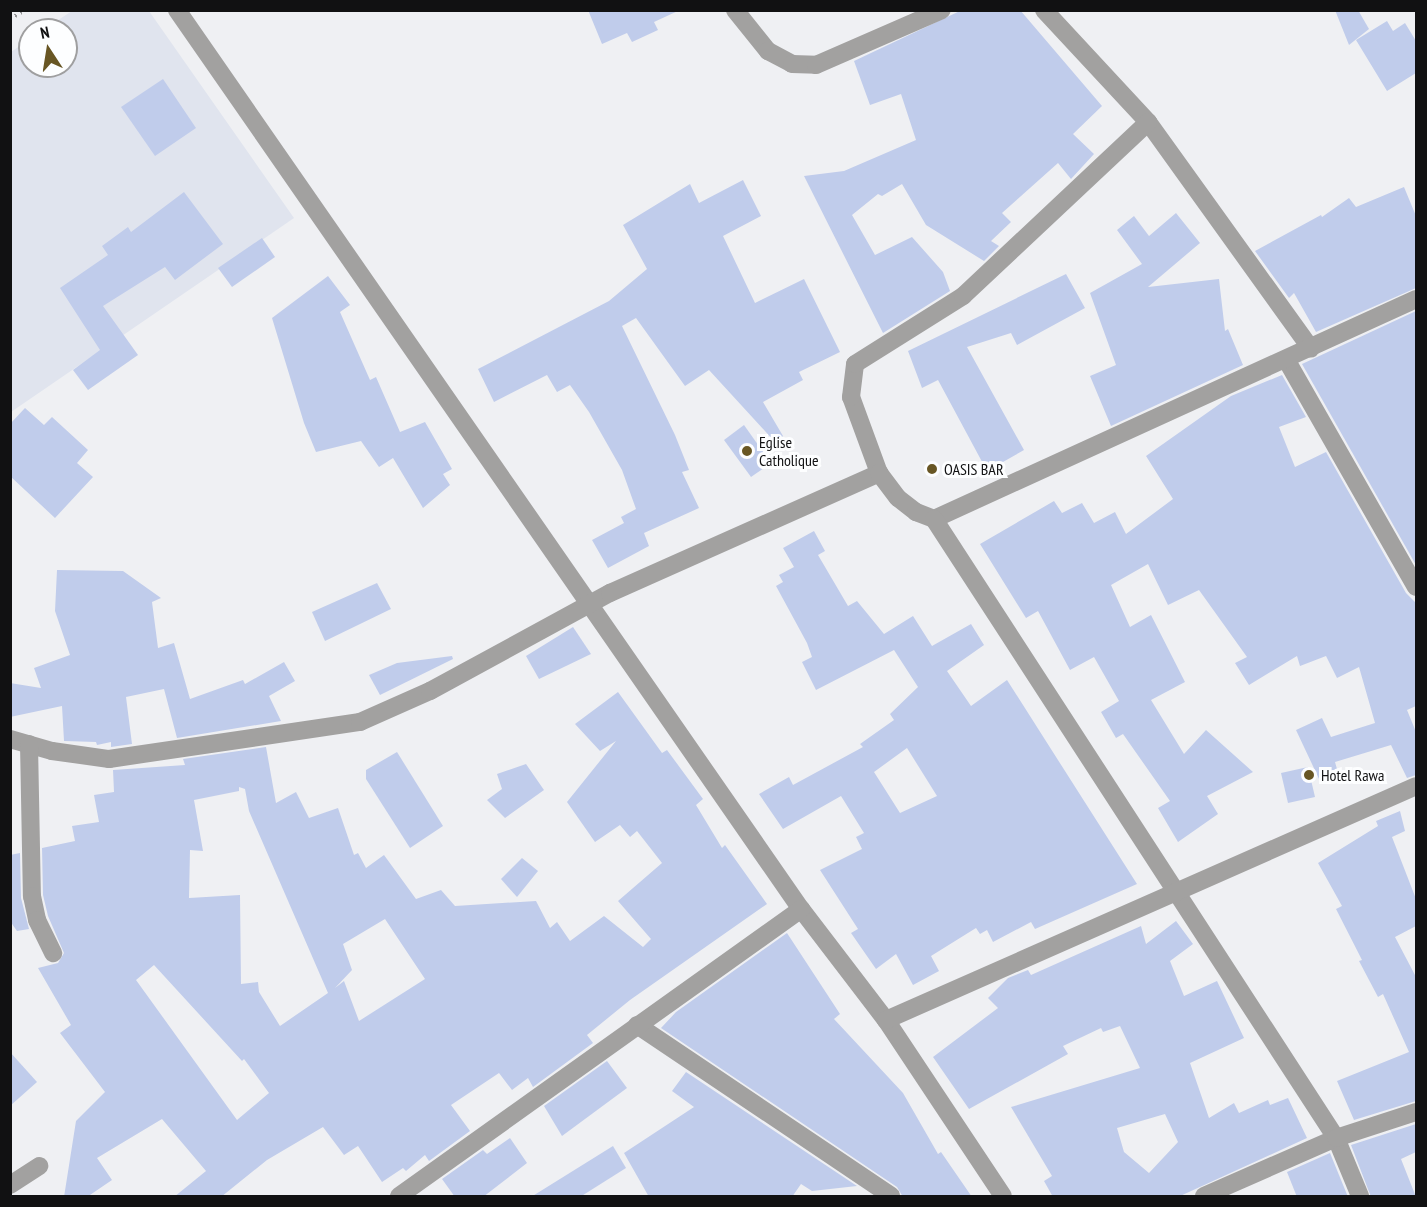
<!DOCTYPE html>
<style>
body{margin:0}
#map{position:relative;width:1427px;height:1207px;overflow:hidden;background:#eff0f3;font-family:"PT Sans Narrow",sans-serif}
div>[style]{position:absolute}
.built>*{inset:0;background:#e0e4ee}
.building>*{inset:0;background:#c0cceb}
.path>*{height:4px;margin-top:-2px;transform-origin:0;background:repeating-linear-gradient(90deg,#939496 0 1.5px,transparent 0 6px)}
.minor>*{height:18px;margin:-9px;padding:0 9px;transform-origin:9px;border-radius:9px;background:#a2a1a0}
.dots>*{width:16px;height:16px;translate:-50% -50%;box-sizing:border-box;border:3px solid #fdfeff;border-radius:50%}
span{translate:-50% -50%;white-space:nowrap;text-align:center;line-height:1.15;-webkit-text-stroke:6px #fdfeff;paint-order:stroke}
.poi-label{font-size:16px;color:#111112}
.left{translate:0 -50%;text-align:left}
.frame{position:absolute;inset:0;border:12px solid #111112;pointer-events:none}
.north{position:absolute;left:18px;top:18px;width:60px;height:60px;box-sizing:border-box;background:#fdfeff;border:2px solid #9f9fa0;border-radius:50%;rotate:348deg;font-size:16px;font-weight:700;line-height:24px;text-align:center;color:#111112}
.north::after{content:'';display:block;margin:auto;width:21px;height:27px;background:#685624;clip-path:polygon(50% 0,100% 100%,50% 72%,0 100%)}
</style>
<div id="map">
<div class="built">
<i style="clip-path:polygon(72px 11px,149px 11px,294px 218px,11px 412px,11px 52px,30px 39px,30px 66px,66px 66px,66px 30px,43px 30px)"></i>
</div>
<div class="building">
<i style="clip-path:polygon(588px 10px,680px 10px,654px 22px,658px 30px,632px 42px,627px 33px,602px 44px)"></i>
<i style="clip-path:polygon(962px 10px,1020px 10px,1102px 106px,1073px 134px,1094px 154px,1071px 179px,1058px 163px,1002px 213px,1011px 222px,991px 241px,999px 246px,984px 261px,926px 225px,902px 184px,882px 196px,878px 194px,852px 215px,875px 255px,912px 237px,943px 272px,950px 291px,883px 333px,804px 176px,844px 171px,916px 140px,901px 94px,870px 105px,854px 61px)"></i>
<i style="clip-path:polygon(1335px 10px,1358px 10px,1369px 29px,1349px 45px)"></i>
<i style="clip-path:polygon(1387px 21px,1393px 31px,1405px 23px,1416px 41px,1416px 73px,1387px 91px,1356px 40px)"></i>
<i style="clip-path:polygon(163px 79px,196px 128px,155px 156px,121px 107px)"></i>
<i style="clip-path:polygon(743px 180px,761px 216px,723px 236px,755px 303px,804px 279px,840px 352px,799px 372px,803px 380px,763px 402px,783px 436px,775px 442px,709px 370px,685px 386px,636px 318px,622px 326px,675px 435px,689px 470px,682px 472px,699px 508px,644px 533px,649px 546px,608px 568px,592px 540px,624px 523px,621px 517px,636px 509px,622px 470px,589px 412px,570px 385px,557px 392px,547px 375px,494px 402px,478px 369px,609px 301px,647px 269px,623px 225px,690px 184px,699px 203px)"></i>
<i style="clip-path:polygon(1404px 187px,1416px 216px,1416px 288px,1316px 332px,1294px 293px,1289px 298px,1255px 251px,1321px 215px,1322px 217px,1349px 198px,1356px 207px)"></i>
<i style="clip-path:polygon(184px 192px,223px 244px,175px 280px,165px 267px,103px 306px,138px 355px,88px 390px,73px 370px,100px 350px,60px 288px,108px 255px,102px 246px,128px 227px,131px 232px)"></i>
<i style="clip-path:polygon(1176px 213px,1200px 243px,1148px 287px,1219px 279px,1225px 331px,1228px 329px,1243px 365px,1111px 426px,1090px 376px,1116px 365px,1090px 293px,1142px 264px,1117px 230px,1134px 216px,1149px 236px)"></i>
<i style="clip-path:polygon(262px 238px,275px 257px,232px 287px,218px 268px)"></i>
<i style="clip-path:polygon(1066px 274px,1085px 308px,1017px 345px,1011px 333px,967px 347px,1024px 450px,987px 471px,938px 380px,922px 388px,908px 351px)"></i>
<i style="clip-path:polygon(328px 276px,350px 305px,340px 312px,370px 380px,376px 377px,400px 432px,425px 422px,452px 469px,443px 474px,450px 485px,423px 508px,393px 458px,379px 467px,361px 441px,316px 452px,304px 423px,272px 318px)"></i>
<i style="clip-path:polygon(1416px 311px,1416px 565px,1302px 364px)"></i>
<i style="clip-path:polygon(1282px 375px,1306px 417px,1279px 427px,1295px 467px,1326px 452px,1406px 593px,1416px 603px,1416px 706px,1407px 710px,1416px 732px,1416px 775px,1407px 778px,1391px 745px,1335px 762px,1339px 776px,1320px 781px,1296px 730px,1322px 718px,1331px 737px,1375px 723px,1359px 667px,1337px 678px,1326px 656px,1300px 666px,1297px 656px,1249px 685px,1235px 663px,1247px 657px,1199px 590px,1168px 605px,1148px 564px,1111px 585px,1130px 627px,1151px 615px,1185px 682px,1151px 700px,1184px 754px,1206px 730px,1253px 772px,1207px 796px,1218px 814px,1178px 842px,1158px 808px,1170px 801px,1123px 734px,1116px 738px,1101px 712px,1119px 701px,1094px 657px,1070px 670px,1038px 611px,1026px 618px,980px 544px,1054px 501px,1062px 513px,1082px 503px,1094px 523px,1115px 512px,1126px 534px,1173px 499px,1146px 456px,1231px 396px)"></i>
<i style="clip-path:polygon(25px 408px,44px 425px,52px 417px,88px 450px,77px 463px,93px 477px,55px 518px,10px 476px,10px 424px)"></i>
<i style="clip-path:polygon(744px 425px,771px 463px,751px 477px,724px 440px)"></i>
<i style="clip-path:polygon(evenodd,814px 531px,825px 551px,818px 555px,848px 606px,857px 601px,884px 634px,913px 616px,932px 646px,971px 624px,984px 645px,947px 671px,971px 706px,1007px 680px,1137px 884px,1035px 929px,1031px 922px,993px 942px,987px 930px,980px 934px,976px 928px,931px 956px,939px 971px,913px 985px,896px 954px,876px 969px,851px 933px,858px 929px,820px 870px,862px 849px,856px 837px,864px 833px,841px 796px,783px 829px,759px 794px,789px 777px,793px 785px,863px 747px,860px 744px,894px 720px,890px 714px,918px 687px,894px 650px,816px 690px,802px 662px,812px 657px,807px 643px,776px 586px,783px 582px,779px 575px,794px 567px,783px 548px,814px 531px,907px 748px,937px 796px,900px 813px,874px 772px,907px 748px)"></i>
<i style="clip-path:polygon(57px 570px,123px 571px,161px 598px,152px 602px,158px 648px,174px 643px,190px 699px,243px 680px,245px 684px,284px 662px,295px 681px,269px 696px,281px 721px,177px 738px,164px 689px,126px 697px,132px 744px,111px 747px,111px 742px,97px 745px,96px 742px,64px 741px,62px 706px,10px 717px,10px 683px,41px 688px,34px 668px,70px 655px,55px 611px)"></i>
<i style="clip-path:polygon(377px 583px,391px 609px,325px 641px,312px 612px)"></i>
<i style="clip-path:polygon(573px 627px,591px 654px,539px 679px,526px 656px)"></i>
<i style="clip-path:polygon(452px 656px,453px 659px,380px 695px,369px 675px,397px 663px)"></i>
<i style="clip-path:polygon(evenodd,618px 692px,662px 753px,667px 750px,703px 799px,696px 805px,722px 848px,725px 845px,767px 904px,630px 1000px,587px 1035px,593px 1043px,533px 1087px,528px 1078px,512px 1090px,499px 1073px,451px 1105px,470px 1131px,429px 1161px,425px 1155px,406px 1171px,403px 1168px,382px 1182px,358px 1146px,344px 1155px,323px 1127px,267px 1160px,221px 1197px,174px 1197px,206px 1171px,162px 1119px,97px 1158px,112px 1180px,87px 1197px,64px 1197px,76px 1121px,105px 1092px,60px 1033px,71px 1025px,38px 968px,58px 963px,64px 953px,48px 916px,43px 895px,42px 848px,75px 841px,72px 826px,99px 822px,94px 795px,114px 792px,113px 770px,185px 765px,183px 759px,266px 747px,276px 803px,296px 792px,309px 818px,338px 808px,354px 855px,358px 853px,366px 868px,384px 855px,416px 899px,441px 890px,455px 906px,536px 901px,550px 928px,557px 922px,570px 941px,604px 916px,643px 947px,651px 939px,618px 901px,662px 863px,637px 831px,630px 837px,620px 825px,595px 842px,567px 802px,616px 741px,600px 751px,575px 724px,618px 692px,239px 787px,245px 789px,249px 811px,328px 993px,280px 1026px,259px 992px,258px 982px,241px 984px,240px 895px,189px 898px,190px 850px,203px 851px,194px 800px,239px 791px,239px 787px,618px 692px,385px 919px,425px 979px,359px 1021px,344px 981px,335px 988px,352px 970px,343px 944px,385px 919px,618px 692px,154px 965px,242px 1061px,244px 1059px,269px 1093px,237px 1120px,136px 980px,154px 965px)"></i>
<i style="clip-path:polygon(397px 752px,443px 826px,410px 848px,366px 779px,366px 770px)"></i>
<i style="clip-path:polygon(526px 764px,544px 790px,505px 818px,487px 800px,502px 789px,497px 774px)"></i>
<i style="clip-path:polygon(1308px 767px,1315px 797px,1288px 803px,1281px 773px)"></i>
<i style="clip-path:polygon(1400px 811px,1405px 831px,1392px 837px,1416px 899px,1416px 926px,1395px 937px,1416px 977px,1416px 1101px,1354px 1120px,1337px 1081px,1409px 1052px,1383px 994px,1378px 997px,1359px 961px,1362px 960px,1336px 909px,1342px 906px,1318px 863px,1378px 826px,1376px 821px)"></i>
<i style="clip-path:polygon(20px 853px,21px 898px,29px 929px,17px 931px,10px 921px,10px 855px)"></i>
<i style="clip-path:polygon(522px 858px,538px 871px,517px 897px,501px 879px)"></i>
<i style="clip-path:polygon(evenodd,1176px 921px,1193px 944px,1170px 961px,1184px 996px,1217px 981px,1244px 1038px,1190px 1063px,1209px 1118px,1234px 1103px,1239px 1113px,1268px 1100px,1270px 1105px,1288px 1098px,1307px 1138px,1178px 1197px,1053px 1197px,1044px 1181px,1052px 1176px,1011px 1107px,1140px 1068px,1120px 1026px,1103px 1032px,1101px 1028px,1063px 1046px,1068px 1054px,969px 1109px,933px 1057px,998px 1008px,988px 998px,1008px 978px,1028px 970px,1031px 975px,1141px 926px,1146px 944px,1176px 921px,1165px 1114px,1178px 1142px,1149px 1173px,1124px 1152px,1117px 1128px,1165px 1114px)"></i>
<i style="clip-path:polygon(787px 933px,840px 1014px,834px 1019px,903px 1093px,938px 1154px,941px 1152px,972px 1197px,903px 1197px,897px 1187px,661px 1028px,676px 1012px)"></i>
<i style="clip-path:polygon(10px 1052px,37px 1082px,10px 1106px)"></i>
<i style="clip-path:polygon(607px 1061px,627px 1088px,562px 1136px,544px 1106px)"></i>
<i style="clip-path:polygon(686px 1072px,857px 1186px,812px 1191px,801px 1184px,792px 1197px,649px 1197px,624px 1153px,694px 1107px,672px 1091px)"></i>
<i style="clip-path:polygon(1416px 1124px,1416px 1152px,1401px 1159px,1416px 1197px,1371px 1197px,1351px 1145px)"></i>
<i style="clip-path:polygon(510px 1138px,527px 1163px,483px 1197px,455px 1197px,442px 1179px,483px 1150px,487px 1154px)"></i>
<i style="clip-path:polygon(613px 1146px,626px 1168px,580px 1197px,531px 1197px)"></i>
<i style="clip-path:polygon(1330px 1153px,1348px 1197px,1297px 1197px,1287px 1172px)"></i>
</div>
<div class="path">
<i style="left:10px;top:19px;width:17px;rotate:-31deg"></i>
</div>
<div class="minor">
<i style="left:177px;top:10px;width:1094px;rotate:55.24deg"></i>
<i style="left:801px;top:909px;width:140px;rotate:52.6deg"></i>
<i style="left:886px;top:1020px;width:211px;rotate:56.4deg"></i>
<i style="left:735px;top:10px;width:53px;rotate:51.2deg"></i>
<i style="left:768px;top:51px;width:27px;rotate:28deg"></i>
<i style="left:792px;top:64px;width:24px;rotate:2deg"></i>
<i style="left:816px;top:65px;width:137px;rotate:-23.6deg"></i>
<i style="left:1044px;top:10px;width:153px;rotate:47.1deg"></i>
<i style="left:1148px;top:122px;width:279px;rotate:54.3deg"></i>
<i style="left:1287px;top:361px;width:260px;rotate:60.3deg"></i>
<i style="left:879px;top:473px;width:81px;rotate:-110.2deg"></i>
<i style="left:851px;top:397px;width:33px;rotate:-83deg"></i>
<i style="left:855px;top:364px;width:128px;rotate:-32.2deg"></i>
<i style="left:963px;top:296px;width:254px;rotate:-43.2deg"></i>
<i style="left:934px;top:519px;width:530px;rotate:-24.53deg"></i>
<i style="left:10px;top:739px;width:44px;rotate:15.9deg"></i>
<i style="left:52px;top:751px;width:58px;rotate:8deg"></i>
<i style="left:109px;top:759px;width:254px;rotate:-8.4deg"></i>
<i style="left:360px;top:722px;width:77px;rotate:-23.9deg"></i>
<i style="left:430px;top:691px;width:205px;rotate:-28.6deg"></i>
<i style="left:610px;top:593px;width:295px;rotate:-24deg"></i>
<i style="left:879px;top:473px;width:31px;rotate:53deg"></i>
<i style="left:898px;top:498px;width:23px;rotate:38deg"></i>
<i style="left:916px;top:512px;width:19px;rotate:21deg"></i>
<i style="left:934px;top:519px;width:738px;rotate:57deg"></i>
<i style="left:1336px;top:1138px;width:63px;rotate:67.5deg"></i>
<i style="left:29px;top:744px;width:152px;rotate:88.9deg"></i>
<i style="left:32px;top:896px;width:25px;rotate:78deg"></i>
<i style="left:37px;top:920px;width:37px;rotate:64deg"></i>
<i style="left:886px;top:1020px;width:579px;rotate:-23.82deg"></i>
<i style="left:637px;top:1025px;width:306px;rotate:33.9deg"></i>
<i style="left:10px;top:1185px;width:35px;rotate:-33deg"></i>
<i style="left:399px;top:1196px;width:494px;rotate:-35.5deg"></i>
<i style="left:1204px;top:1196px;width:144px;rotate:-23.7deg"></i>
<i style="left:1336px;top:1138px;width:84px;rotate:-18deg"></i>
</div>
<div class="dots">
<i style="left:747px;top:451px;background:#685624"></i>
<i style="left:932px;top:469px;background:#685624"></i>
<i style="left:1309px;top:775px;background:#685624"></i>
</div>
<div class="poi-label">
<span class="left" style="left:759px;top:451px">Eglise<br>Catholique</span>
<span class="left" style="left:944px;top:469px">OASIS BAR</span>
<span class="left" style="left:1321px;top:775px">Hotel Rawa</span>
</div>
<div class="frame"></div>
<div class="north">N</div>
</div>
